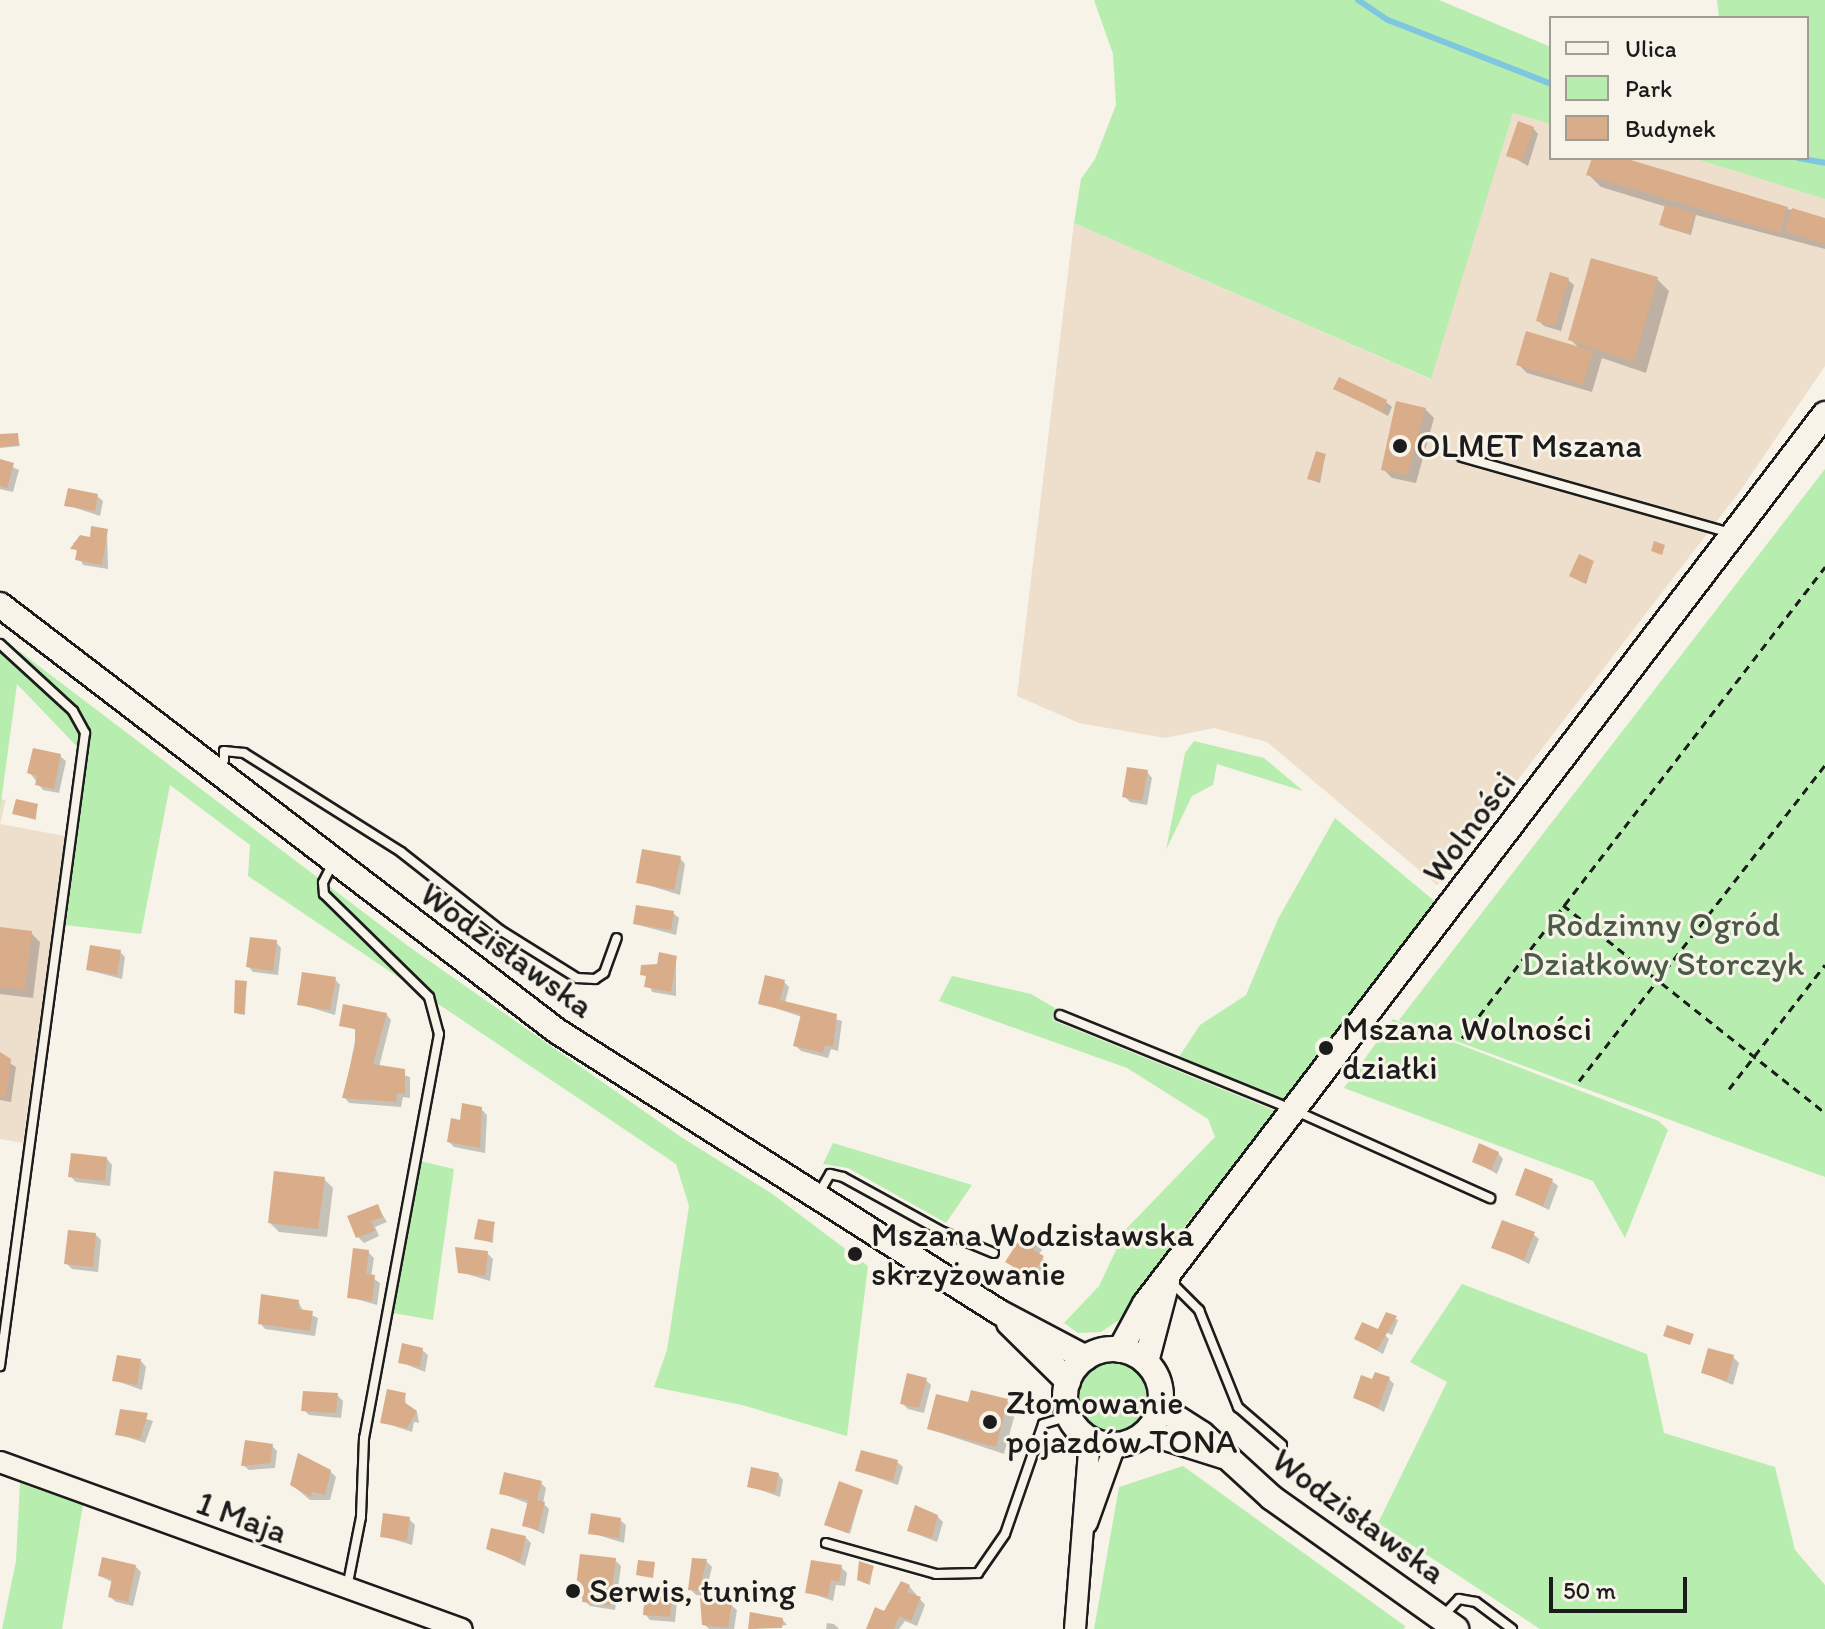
<!DOCTYPE html>
<meta charset="utf-8">
<style>
body{margin:0}
#map{position:relative;width:1825px;height:1629px;overflow:hidden;background:#f7f3e8;font-family:Itim,sans-serif}
div>[style]{position:absolute}
.built>*{inset:0;background:#eedecc}
.green>*{inset:0;background:#b7edaf}
.round{border-radius:50%}
.shadow>*{inset:0;background:#0003}
.stream>*{height:6px;margin:-3px;padding:0 3px;transform-origin:3px;border-radius:3px;background:#7ec7de}
.building>*{inset:0;background:#d9ad8a}
.path>*{height:3px;margin-top:-1.5px;transform-origin:0;background:repeating-linear-gradient(90deg,#1c1c1c 0 8px,transparent 0 14px)}
.roads{filter:drop-shadow(2px 0 #1c1c1c) drop-shadow(-2px 0 #1c1c1c) drop-shadow(0 2px #1c1c1c) drop-shadow(0 -2px #1c1c1c)}
.service>*{height:8px;margin:-4px;padding:0 4px;transform-origin:4px;border-radius:4px;background:#f7f3e8}
.tertiary>*{height:20px;margin:-10px;padding:0 10px;transform-origin:10px;border-radius:10px;background:#f7f3e8}
.secondary>*{height:24px;margin:-12px;padding:0 12px;transform-origin:12px;border-radius:12px;background:#f7f3e8}
.secondary>.ring{margin:-12px;padding:0;box-sizing:content-box;background:none;border:24px solid #f7f3e8;border-radius:50%}
.dots>*{width:22px;height:22px;translate:-50% -50%;box-sizing:border-box;border:4px solid #f7f3e8;border-radius:50%}
span{translate:-50% -50%;white-space:nowrap;text-align:center;line-height:1.15;-webkit-text-stroke:6px #f7f3e8;paint-order:stroke}
.poi-label{font-size:34px;color:#1c1c1c}
.left{translate:0 -50%;text-align:left}
.street-label{font-size:34px;color:#1c1c1c}
.park-label{font-size:34px;color:#4a5b48}
.legend{position:absolute;left:1549px;top:16px;width:260px;height:144px;box-sizing:border-box;background:#f7f3e8;border:2px solid #9f9d96;margin:0;padding:10px 14px;list-style:none;font-size:24px;color:#1c1c1c}
.legend li{display:flex;align-items:center;gap:16px;height:40px}
.legend b{width:40px;border:2px solid #9f9d96}
.scale{position:absolute;left:1549px;top:1577px;width:138px;height:36px;box-sizing:border-box;border:4px solid #1c1c1c;border-top:0;padding-left:10px;font-size:24px;line-height:28px;white-space:nowrap;color:#1c1c1c;-webkit-text-stroke:6px #f7f3e8;paint-order:stroke}
</style>
<div id="map">
<div class="built">
<i style="clip-path:polygon(1513px 112px,1551px 124px,1551px 158px,1693px 158px,1825px 199px,1825px 366px,1740px 491px,1437px 885px,1267px 742px,1214px 728px,1165px 738px,1079px 723px,1017px 696px,1074px 223px,1430px 379px)"></i>
<i style="clip-path:polygon(0 799px,6px 800px,0 824px,65px 836px,23px 1143px,0 1139px)"></i>
</div>
<div class="green">
<i style="clip-path:polygon(1094px 0,1439px 0,1551px 47px,1551px 124px,1513px 113px,1431px 379px,1074px 223px,1081px 179px,1095px 159px,1116px 105px,1113px 54px)"></i>
<i style="clip-path:polygon(1717px 0,1825px 0,1825px 199px,1693px 158px,1807px 158px,1807px 18px,1719px 18px)"></i>
<i style="clip-path:polygon(1825px 469px,1825px 1177px,1399px 1020px)"></i>
<i style="clip-path:polygon(19px 651px,408px 946px,681px 1137px,771px 1193px,868px 1266px,847px 1436px,742px 1405px,654px 1387px,667px 1350px,689px 1206px,676px 1164px,248px 876px,250px 845px,170px 785px,141px 934px,66px 925px,87px 757px,17px 684px,0 810px,0 652px,15px 663px)"></i>
<i style="clip-path:polygon(1194px 741px,1264px 758px,1303px 791px,1217px 764px,1213px 785px,1192px 796px,1166px 850px,1185px 753px)"></i>
<i style="clip-path:polygon(1335px 818px,1438px 904px,1285px 1099px,1179px 1057px,1200px 1025px,1246px 995px,1278px 919px)"></i>
<i style="clip-path:polygon(952px 976px,1031px 994px,1055px 1008px,1052px 1020px,1278px 1112px,1188px 1222px,1119px 1320px,1101px 1332px,1078px 1333px,1064px 1323px,1099px 1286px,1126px 1229px,1215px 1137px,1208px 1119px,1127px 1068px,939px 1001px)"></i>
<i style="clip-path:polygon(1393px 1019px,1659px 1121px,1668px 1130px,1625px 1238px,1593px 1181px,1344px 1088px)"></i>
<i style="clip-path:polygon(833px 1143px,972px 1185px,946px 1223px,848px 1168px,823px 1164px)"></i>
<i style="clip-path:polygon(420px 1161px,454px 1169px,433px 1320px,393px 1313px)"></i>
<i style="clip-path:polygon(1462px 1284px,1647px 1354px,1664px 1433px,1775px 1467px,1795px 1550px,1825px 1585px,1825px 1629px,1540px 1629px,1378px 1523px,1447px 1382px,1410px 1362px)"></i>
<i class="round" style="left:1079px;top:1363px;width:70px;height:70px"></i>
<i style="clip-path:polygon(1183px 1466px,1405px 1626px,1404px 1629px,1094px 1629px,1119px 1487px)"></i>
<i style="clip-path:polygon(20px 1483px,83px 1505px,62px 1629px,2px 1629px,16px 1561px)"></i>
</div>
<div class="shadow">
<i style="clip-path:polygon(1533px 128px,1538px 134px,1528px 166px,1509px 155px)"></i>
<i style="clip-path:polygon(1594px 158px,1617px 158px,1825px 220px,1825px 249px,1696px 215px,1691px 235px,1664px 227px,1667px 207px,1601px 187px,1589px 175px)"></i>
<i style="clip-path:polygon(1657px 279px,1669px 291px,1646px 373px,1602px 358px,1592px 392px,1527px 373px,1518px 364px,1579px 348px,1570px 339px)"></i>
<i style="clip-path:polygon(1568px 280px,1574px 285px,1561px 331px,1544px 326px,1538px 320px)"></i>
<i style="clip-path:polygon(1336px 388px,1386px 402px,1392px 407px,1388px 416px)"></i>
<i style="clip-path:polygon(1425px 409px,1434px 418px,1416px 483px,1392px 478px,1383px 469px)"></i>
<i style="clip-path:polygon(17px 435px,20px 446px,0 448px,0 436px)"></i>
<i style="clip-path:polygon(1325px 456px,1320px 483px,1312px 480px,1310px 478px)"></i>
<i style="clip-path:polygon(0 461px,19px 470px,13px 492px,0 489px)"></i>
<i style="clip-path:polygon(97px 496px,103px 501px,100px 516px,67px 505px)"></i>
<i style="clip-path:polygon(107px 531px,108px 569px,83px 565px,73px 543px)"></i>
<i style="clip-path:polygon(1593px 563px,1586px 584px,1574px 578px)"></i>
<i style="clip-path:polygon(60px 756px,66px 761px,59px 793px,43px 790px,30px 773px)"></i>
<i style="clip-path:polygon(1147px 772px,1152px 778px,1147px 805px,1130px 802px,1124px 796px)"></i>
<i style="clip-path:polygon(37px 806px,36px 820px,14px 814px)"></i>
<i style="clip-path:polygon(680px 858px,685px 864px,680px 895px,638px 882px)"></i>
<i style="clip-path:polygon(673px 913px,679px 918px,676px 935px,635px 924px)"></i>
<i style="clip-path:polygon(0 930px,31px 933px,40px 942px,33px 998px,0 994px)"></i>
<i style="clip-path:polygon(276px 942px,281px 948px,278px 975px,253px 972px,248px 966px)"></i>
<i style="clip-path:polygon(120px 952px,125px 957px,122px 979px,88px 970px)"></i>
<i style="clip-path:polygon(676px 957px,676px 996px,652px 992px,644px 968px,664px 969px)"></i>
<i style="clip-path:polygon(335px 979px,340px 985px,335px 1015px,299px 1004px)"></i>
<i style="clip-path:polygon(784px 982px,789px 987px,785px 1003px,842px 1021px,838px 1051px,831px 1049px,828px 1058px,801px 1051px,795px 1045px,802px 1017px,760px 1003px)"></i>
<i style="clip-path:polygon(246px 983px,245px 1015px,238px 1014px,236px 1012px)"></i>
<i style="clip-path:polygon(386px 1014px,391px 1020px,379px 1067px,410px 1077px,410px 1098px,403px 1097px,401px 1107px,349px 1103px,344px 1097px,357px 1030px,341px 1025px)"></i>
<i style="clip-path:polygon(0 1057px,16px 1067px,11px 1102px,0 1100px)"></i>
<i style="clip-path:polygon(481px 1109px,487px 1115px,485px 1153px,454px 1147px,449px 1142px,461px 1122px)"></i>
<i style="clip-path:polygon(1498px 1153px,1503px 1159px,1497px 1174px,1474px 1161px)"></i>
<i style="clip-path:polygon(107px 1159px,112px 1165px,110px 1186px,76px 1182px,70px 1176px)"></i>
<i style="clip-path:polygon(324px 1179px,333px 1188px,327px 1237px,279px 1232px,270px 1223px)"></i>
<i style="clip-path:polygon(1552px 1181px,1558px 1186px,1549px 1210px,1517px 1195px)"></i>
<i style="clip-path:polygon(377px 1206px,387px 1222px,375px 1227px,379px 1236px,364px 1243px,358px 1237px)"></i>
<i style="clip-path:polygon(494px 1224px,493px 1243px,477px 1238px)"></i>
<i style="clip-path:polygon(95px 1234px,101px 1240px,98px 1272px,72px 1269px,67px 1264px)"></i>
<i style="clip-path:polygon(1533px 1234px,1539px 1239px,1529px 1264px,1494px 1247px)"></i>
<i style="clip-path:polygon(1037px 1244px,1042px 1250px,1038px 1255px,1048px 1263px,1037px 1281px,1013px 1267px)"></i>
<i style="clip-path:polygon(368px 1252px,374px 1258px,371px 1277px,380px 1283px,377px 1305px,349px 1297px)"></i>
<i style="clip-path:polygon(487px 1253px,493px 1259px,490px 1281px,460px 1272px)"></i>
<i style="clip-path:polygon(298px 1301px,303px 1311px,318px 1318px,315px 1336px,265px 1329px,260px 1323px)"></i>
<i style="clip-path:polygon(1387px 1314px,1398px 1320px,1392px 1335px,1380px 1330px,1389px 1339px,1383px 1354px,1356px 1339px,1380px 1332px)"></i>
<i style="clip-path:polygon(422px 1350px,428px 1355px,425px 1372px,400px 1362px)"></i>
<i style="clip-path:polygon(1733px 1357px,1739px 1363px,1733px 1385px,1704px 1373px)"></i>
<i style="clip-path:polygon(141px 1361px,146px 1367px,142px 1390px,114px 1380px)"></i>
<i style="clip-path:polygon(1389px 1379px,1394px 1384px,1384px 1412px,1355px 1397px,1373px 1382px)"></i>
<i style="clip-path:polygon(926px 1380px,931px 1385px,924px 1413px,908px 1409px,902px 1403px)"></i>
<i style="clip-path:polygon(337px 1395px,343px 1401px,341px 1418px,309px 1415px,304px 1410px)"></i>
<i style="clip-path:polygon(405px 1395px,406px 1405px,417px 1412px,419px 1423px,414px 1422px,412px 1432px,382px 1422px)"></i>
<i style="clip-path:polygon(1007px 1401px,1016px 1410px,1004px 1454px,929px 1429px,967px 1404px)"></i>
<i style="clip-path:polygon(121px 1411px,153px 1421px,145px 1443px,118px 1434px)"></i>
<i style="clip-path:polygon(272px 1446px,277px 1451px,275px 1468px,249px 1470px,243px 1465px)"></i>
<i style="clip-path:polygon(897px 1462px,903px 1467px,898px 1485px,858px 1471px)"></i>
<i style="clip-path:polygon(330px 1471px,336px 1477px,330px 1500px,310px 1500px,292px 1485px)"></i>
<i style="clip-path:polygon(778px 1474px,783px 1480px,780px 1497px,749px 1486px)"></i>
<i style="clip-path:polygon(541px 1483px,546px 1488px,543px 1503px,549px 1509px,544px 1534px,524px 1525px,529px 1504px,501px 1493px)"></i>
<i style="clip-path:polygon(862px 1491px,850px 1534px,826px 1525px)"></i>
<i style="clip-path:polygon(937px 1516px,943px 1522px,937px 1542px,909px 1531px)"></i>
<i style="clip-path:polygon(409px 1519px,415px 1525px,412px 1545px,382px 1536px)"></i>
<i style="clip-path:polygon(620px 1520px,626px 1525px,624px 1543px,591px 1533px)"></i>
<i style="clip-path:polygon(525px 1537px,531px 1543px,525px 1566px,488px 1548px)"></i>
<i style="clip-path:polygon(615px 1560px,621px 1566px,615px 1610px,590px 1606px,577px 1594px)"></i>
<i style="clip-path:polygon(706px 1561px,712px 1567px,705px 1596px,696px 1595px,690px 1589px)"></i>
<i style="clip-path:polygon(135px 1566px,141px 1572px,133px 1606px,116px 1602px,110px 1597px,114px 1583px,100px 1576px)"></i>
<i style="clip-path:polygon(841px 1567px,847px 1573px,845px 1586px,836px 1585px,833px 1601px,807px 1592px)"></i>
<i style="clip-path:polygon(873px 1568px,870px 1585px,862px 1582px)"></i>
<i style="clip-path:polygon(909px 1586px,925px 1605px,917px 1626px,905px 1621px,899px 1629px,868px 1629px)"></i>
<i style="clip-path:polygon(672px 1595px,677px 1601px,675px 1622px,650px 1620px,645px 1614px)"></i>
<i style="clip-path:polygon(731px 1605px,737px 1610px,734px 1629px,709px 1629px,704px 1624px)"></i>
<i style="clip-path:polygon(752px 1614px,782px 1619px,787px 1625px,750px 1629px)"></i>
<i style="clip-path:polygon(827px 1623px,834px 1624px,839px 1629px,826px 1629px)"></i>
</div>
<div class="stream">
<i style="left:1358px;top:0;width:36px;rotate:34deg"></i>
<i style="left:1388px;top:20px;width:175px;rotate:21.4deg"></i>
<i style="left:1798px;top:158px;width:27px;rotate:10deg"></i>
</div>
<div class="building">
<i style="clip-path:polygon(1518px 121px,1534px 127px,1522px 161px,1506px 156px)"></i>
<i style="clip-path:polygon(1592px 158px,1624px 158px,1788px 207px,1780px 233px,1586px 175px)"></i>
<i style="clip-path:polygon(1665px 205px,1695px 213px,1689px 234px,1659px 225px)"></i>
<i style="clip-path:polygon(1792px 208px,1825px 218px,1825px 244px,1785px 231px)"></i>
<i style="clip-path:polygon(1591px 258px,1658px 277px,1634px 362px,1568px 340px)"></i>
<i style="clip-path:polygon(1550px 272px,1569px 278px,1555px 326px,1536px 321px)"></i>
<i style="clip-path:polygon(1526px 331px,1593px 351px,1583px 385px,1516px 365px)"></i>
<i style="clip-path:polygon(1339px 377px,1387px 400px,1382px 412px,1333px 389px)"></i>
<i style="clip-path:polygon(1396px 401px,1426px 408px,1407px 475px,1381px 470px)"></i>
<i style="clip-path:polygon(18px 433px,19px 445px,0 447px,0 434px)"></i>
<i style="clip-path:polygon(1316px 451px,1326px 454px,1318px 482px,1307px 479px)"></i>
<i style="clip-path:polygon(0 459px,14px 463px,7px 488px,0 486px)"></i>
<i style="clip-path:polygon(68px 488px,98px 494px,95px 511px,64px 506px)"></i>
<i style="clip-path:polygon(91px 526px,108px 529px,102px 565px,75px 560px,77px 550px,70px 549px,80px 535px,90px 537px)"></i>
<i style="clip-path:polygon(1654px 541px,1665px 545px,1662px 555px,1651px 551px)"></i>
<i style="clip-path:polygon(1579px 554px,1594px 561px,1584px 583px,1569px 576px)"></i>
<i style="clip-path:polygon(33px 748px,61px 754px,54px 789px,35px 785px,37px 776px,27px 773px)"></i>
<i style="clip-path:polygon(1127px 767px,1148px 770px,1142px 801px,1122px 797px)"></i>
<i style="clip-path:polygon(16px 799px,38px 804px,35px 819px,12px 814px)"></i>
<i style="clip-path:polygon(642px 849px,681px 856px,674px 890px,636px 883px)"></i>
<i style="clip-path:polygon(636px 905px,674px 911px,671px 930px,633px 924px)"></i>
<i style="clip-path:polygon(0 927px,32px 931px,25px 990px,0 987px)"></i>
<i style="clip-path:polygon(250px 937px,277px 940px,273px 971px,246px 967px)"></i>
<i style="clip-path:polygon(90px 945px,121px 950px,117px 975px,86px 970px)"></i>
<i style="clip-path:polygon(659px 952px,677px 956px,671px 992px,644px 987px,646px 976px,640px 975px,641px 965px,657px 964px)"></i>
<i style="clip-path:polygon(302px 972px,336px 977px,330px 1010px,297px 1005px)"></i>
<i style="clip-path:polygon(765px 975px,785px 980px,780px 1000px,837px 1014px,833px 1047px,825px 1045px,823px 1053px,793px 1046px,801px 1014px,758px 1004px)"></i>
<i style="clip-path:polygon(235px 980px,247px 981px,244px 1014px,234px 1013px)"></i>
<i style="clip-path:polygon(343px 1004px,387px 1013px,373px 1064px,405px 1069px,405px 1094px,397px 1093px,396px 1102px,342px 1098px,355px 1047px,355px 1029px,339px 1026px)"></i>
<i style="clip-path:polygon(0 1052px,11px 1059px,6px 1097px,0 1097px)"></i>
<i style="clip-path:polygon(462px 1103px,482px 1107px,480px 1148px,447px 1142px,451px 1118px,460px 1120px)"></i>
<i style="clip-path:polygon(1479px 1143px,1499px 1152px,1491px 1170px,1472px 1162px)"></i>
<i style="clip-path:polygon(71px 1153px,107px 1157px,105px 1181px,68px 1177px)"></i>
<i style="clip-path:polygon(1525px 1168px,1553px 1179px,1543px 1206px,1515px 1195px)"></i>
<i style="clip-path:polygon(274px 1171px,325px 1177px,318px 1229px,268px 1223px)"></i>
<i style="clip-path:polygon(378px 1204px,383px 1217px,371px 1221px,375px 1231px,356px 1238px,347px 1216px)"></i>
<i style="clip-path:polygon(478px 1219px,495px 1222px,491px 1242px,474px 1239px)"></i>
<i style="clip-path:polygon(1502px 1220px,1535px 1232px,1524px 1260px,1491px 1248px)"></i>
<i style="clip-path:polygon(68px 1230px,96px 1233px,93px 1267px,64px 1264px)"></i>
<i style="clip-path:polygon(1023px 1234px,1038px 1243px,1033px 1250px,1044px 1256px,1031px 1277px,1005px 1262px)"></i>
<i style="clip-path:polygon(455px 1247px,488px 1251px,485px 1276px,458px 1273px)"></i>
<i style="clip-path:polygon(353px 1248px,369px 1250px,366px 1274px,375px 1275px,372px 1301px,347px 1298px)"></i>
<i style="clip-path:polygon(261px 1294px,299px 1300px,298px 1309px,313px 1311px,310px 1331px,258px 1324px)"></i>
<i style="clip-path:polygon(1386px 1312px,1397px 1316px,1377px 1350px,1354px 1339px,1362px 1322px,1378px 1329px)"></i>
<i style="clip-path:polygon(1667px 1325px,1694px 1334px,1690px 1345px,1663px 1336px)"></i>
<i style="clip-path:polygon(402px 1343px,423px 1348px,420px 1367px,398px 1363px)"></i>
<i style="clip-path:polygon(1708px 1348px,1734px 1355px,1727px 1381px,1701px 1373px)"></i>
<i style="clip-path:polygon(117px 1355px,141px 1359px,137px 1385px,112px 1381px)"></i>
<i style="clip-path:polygon(1375px 1372px,1390px 1377px,1378px 1408px,1353px 1398px,1361px 1375px,1372px 1379px)"></i>
<i style="clip-path:polygon(907px 1373px,927px 1378px,919px 1408px,900px 1404px)"></i>
<i style="clip-path:polygon(387px 1389px,406px 1393px,404px 1402px,417px 1411px,407px 1428px,380px 1423px)"></i>
<i style="clip-path:polygon(971px 1390px,1008px 1399px,996px 1447px,927px 1429px,936px 1394px,968px 1402px)"></i>
<i style="clip-path:polygon(303px 1391px,338px 1393px,336px 1413px,301px 1411px)"></i>
<i style="clip-path:polygon(120px 1409px,148px 1413px,140px 1439px,115px 1435px)"></i>
<i style="clip-path:polygon(245px 1440px,273px 1444px,270px 1463px,241px 1466px)"></i>
<i style="clip-path:polygon(861px 1450px,898px 1460px,893px 1481px,855px 1471px)"></i>
<i style="clip-path:polygon(298px 1453px,331px 1470px,325px 1495px,312px 1492px,311px 1497px,290px 1485px)"></i>
<i style="clip-path:polygon(751px 1467px,779px 1473px,775px 1493px,747px 1487px)"></i>
<i style="clip-path:polygon(504px 1472px,542px 1481px,537px 1500px,545px 1502px,538px 1530px,522px 1526px,528px 1500px,499px 1494px)"></i>
<i style="clip-path:polygon(839px 1481px,863px 1490px,848px 1533px,824px 1525px)"></i>
<i style="clip-path:polygon(915px 1505px,938px 1515px,932px 1538px,907px 1531px)"></i>
<i style="clip-path:polygon(383px 1513px,410px 1517px,407px 1541px,380px 1537px)"></i>
<i style="clip-path:polygon(591px 1513px,621px 1518px,619px 1538px,588px 1534px)"></i>
<i style="clip-path:polygon(491px 1528px,526px 1536px,520px 1562px,486px 1549px)"></i>
<i style="clip-path:polygon(580px 1554px,616px 1558px,610px 1605px,582px 1602px,583px 1596px,575px 1595px)"></i>
<i style="clip-path:polygon(102px 1557px,136px 1565px,128px 1602px,108px 1597px,112px 1579px,98px 1576px)"></i>
<i style="clip-path:polygon(692px 1558px,707px 1559px,699px 1591px,688px 1590px)"></i>
<i style="clip-path:polygon(638px 1560px,655px 1562px,653px 1578px,636px 1575px)"></i>
<i style="clip-path:polygon(811px 1560px,842px 1565px,839px 1582px,831px 1580px,828px 1597px,805px 1593px)"></i>
<i style="clip-path:polygon(859px 1561px,874px 1566px,868px 1584px,857px 1580px)"></i>
<i style="clip-path:polygon(901px 1581px,910px 1585px,907px 1592px,921px 1597px,911px 1621px,899px 1616px,894px 1629px,866px 1629px,875px 1607px,884px 1611px)"></i>
<i style="clip-path:polygon(645px 1591px,672px 1593px,670px 1617px,643px 1615px)"></i>
<i style="clip-path:polygon(700px 1598px,732px 1603px,728px 1628px,702px 1625px)"></i>
<i style="clip-path:polygon(750px 1612px,783px 1618px,782px 1628px,748px 1629px)"></i>
</div>
<div class="path">
<i style="left:1563px;top:905px;width:335px;rotate:38.4deg"></i>
<i style="left:1462px;top:1038px;width:595px;rotate:-52.38deg"></i>
<i style="left:1579px;top:1081px;width:400px;rotate:-52.1deg"></i>
<i style="left:1729px;top:1089px;width:157px;rotate:-52.3deg"></i>
</div>
<div class="roads">
<div class="service">
<i style="left:1462px;top:457px;width:280px;rotate:15.8deg"></i>
<i style="left:0;top:644px;width:99px;rotate:42.5deg"></i>
<i style="left:73px;top:711px;width:25px;rotate:61deg"></i>
<i style="left:85px;top:733px;width:639px;rotate:97.65deg"></i>
<i style="left:214px;top:765px;width:11px;rotate:-27deg"></i>
<i style="left:224px;top:760px;width:9px;rotate:-90deg"></i>
<i style="left:224px;top:751px;width:20px;rotate:6deg"></i>
<i style="left:244px;top:753px;width:186px;rotate:32.2deg"></i>
<i style="left:401px;top:852px;width:126px;rotate:38.2deg"></i>
<i style="left:500px;top:930px;width:91px;rotate:31.9deg"></i>
<i style="left:577px;top:978px;width:18px;rotate:3deg"></i>
<i style="left:595px;top:979px;width:11px;rotate:-34deg"></i>
<i style="left:604px;top:973px;width:37px;rotate:-70deg"></i>
<i style="left:333px;top:863px;width:22px;rotate:117deg"></i>
<i style="left:323px;top:883px;width:11px;rotate:85deg"></i>
<i style="left:324px;top:894px;width:147px;rotate:44.4deg"></i>
<i style="left:429px;top:997px;width:38px;rotate:75deg"></i>
<i style="left:439px;top:1034px;width:411px;rotate:100.5deg"></i>
<i style="left:364px;top:1438px;width:79px;rotate:92.2deg"></i>
<i style="left:361px;top:1517px;width:72px;rotate:101.2deg"></i>
<i style="left:1060px;top:1015px;width:255px;rotate:22.1deg"></i>
<i style="left:1296px;top:1111px;width:213px;rotate:24.2deg"></i>
<i style="left:819px;top:1193px;width:22px;rotate:-60deg"></i>
<i style="left:830px;top:1174px;width:13px;rotate:13deg"></i>
<i style="left:843px;top:1177px;width:114px;rotate:28.8deg"></i>
<i style="left:943px;top:1232px;width:55px;rotate:22.4deg"></i>
<i style="left:1171px;top:1282px;width:40px;rotate:45deg"></i>
<i style="left:1199px;top:1310px;width:105px;rotate:68.1deg"></i>
<i style="left:1238px;top:1407px;width:58px;rotate:40.8deg"></i>
<i style="left:826px;top:1543px;width:114px;rotate:15.7deg"></i>
<i style="left:936px;top:1574px;width:42px;rotate:-1.4deg"></i>
<i style="left:978px;top:1573px;width:47px;rotate:-55.3deg"></i>
<i style="left:1005px;top:1534px;width:116px;rotate:-70.9deg"></i>
<i style="left:1043px;top:1424px;width:27px;rotate:-17deg"></i>
<i style="left:1444px;top:1615px;width:22px;rotate:-47deg"></i>
<i style="left:1459px;top:1599px;width:17px;rotate:10deg"></i>
<i style="left:1476px;top:1602px;width:45px;rotate:36.9deg"></i>
</div>
<div class="tertiary">
<i style="left:0;top:1462px;width:491px;rotate:19.9deg"></i>
<i style="left:1087px;top:1523px;width:83px;rotate:-70.3deg"></i>
<i style="left:1075px;top:1629px;width:191px;rotate:-85.5deg"></i>
</div>
<div class="secondary">
<i style="left:0;top:605px;width:701px;rotate:37.41deg"></i>
<i style="left:557px;top:1031px;width:524px;rotate:32.45deg"></i>
<i style="left:999px;top:1312px;width:98px;rotate:27.9deg"></i>
<i style="left:1009px;top:1323px;width:83px;rotate:44.5deg"></i>
<i class="ring" style="left:1065px;top:1349px;width:72px;height:72px"></i>
<i style="left:1120px;top:1350px;width:52px;rotate:-61.5deg"></i>
<i style="left:1145px;top:1304px;width:1120px;rotate:-52.62deg"></i>
<i style="left:1146px;top:1362px;width:83px;rotate:-75.3deg"></i>
<i style="left:1160px;top:1407px;width:50px;rotate:32.7deg"></i>
<i style="left:1202px;top:1434px;width:95px;rotate:42.4deg"></i>
<i style="left:1272px;top:1498px;width:226px;rotate:35.4deg"></i>
<i style="left:1147px;top:1432px;width:80px;rotate:17.5deg"></i>
</div>
</div>
<div class="dots">
<i style="left:1400px;top:446px;background:#1c1c1c"></i>
<i style="left:1326px;top:1048px;background:#1c1c1c"></i>
<i style="left:855px;top:1254px;background:#1c1c1c"></i>
<i style="left:990px;top:1422px;background:#1c1c1c"></i>
<i style="left:573px;top:1591px;background:#1c1c1c"></i>
</div>
<div class="poi-label">
<span class="left" style="left:1416px;top:446px">OLMET Mszana</span>
<span class="left" style="left:1342px;top:1048px">Mszana Wolności<br>działki</span>
<span class="left" style="left:871px;top:1254px">Mszana Wodzisławska<br>skrzyżowanie</span>
<span class="left" style="left:1006px;top:1422px">Złomowanie<br>pojazdów TONA</span>
<span class="left" style="left:589px;top:1591px">Serwis, tuning</span>
</div>
<div class="street-label">
<span style="left:1469px;top:827px;rotate:-53deg">Wolności</span>
<span style="left:507px;top:950px;rotate:36deg">Wodzisławska</span>
<span style="left:1359px;top:1516px;rotate:36deg">Wodzisławska</span>
<span style="left:242px;top:1517px;rotate:20deg">1 Maja</span>
</div>
<div class="park-label">
<span style="left:1663px;top:944px">Rodzinny Ogród<br>Działkowy Storczyk</span>
</div>
<ul class="legend">
<li><b style="height:10px;background:#f7f3e8"></b>Ulica</li>
<li><b style="height:22px;background:#b7edaf"></b>Park</li>
<li><b style="height:22px;background:#d9ad8a"></b>Budynek</li>
</ul>
<div class="scale">50 m</div>
</div>
